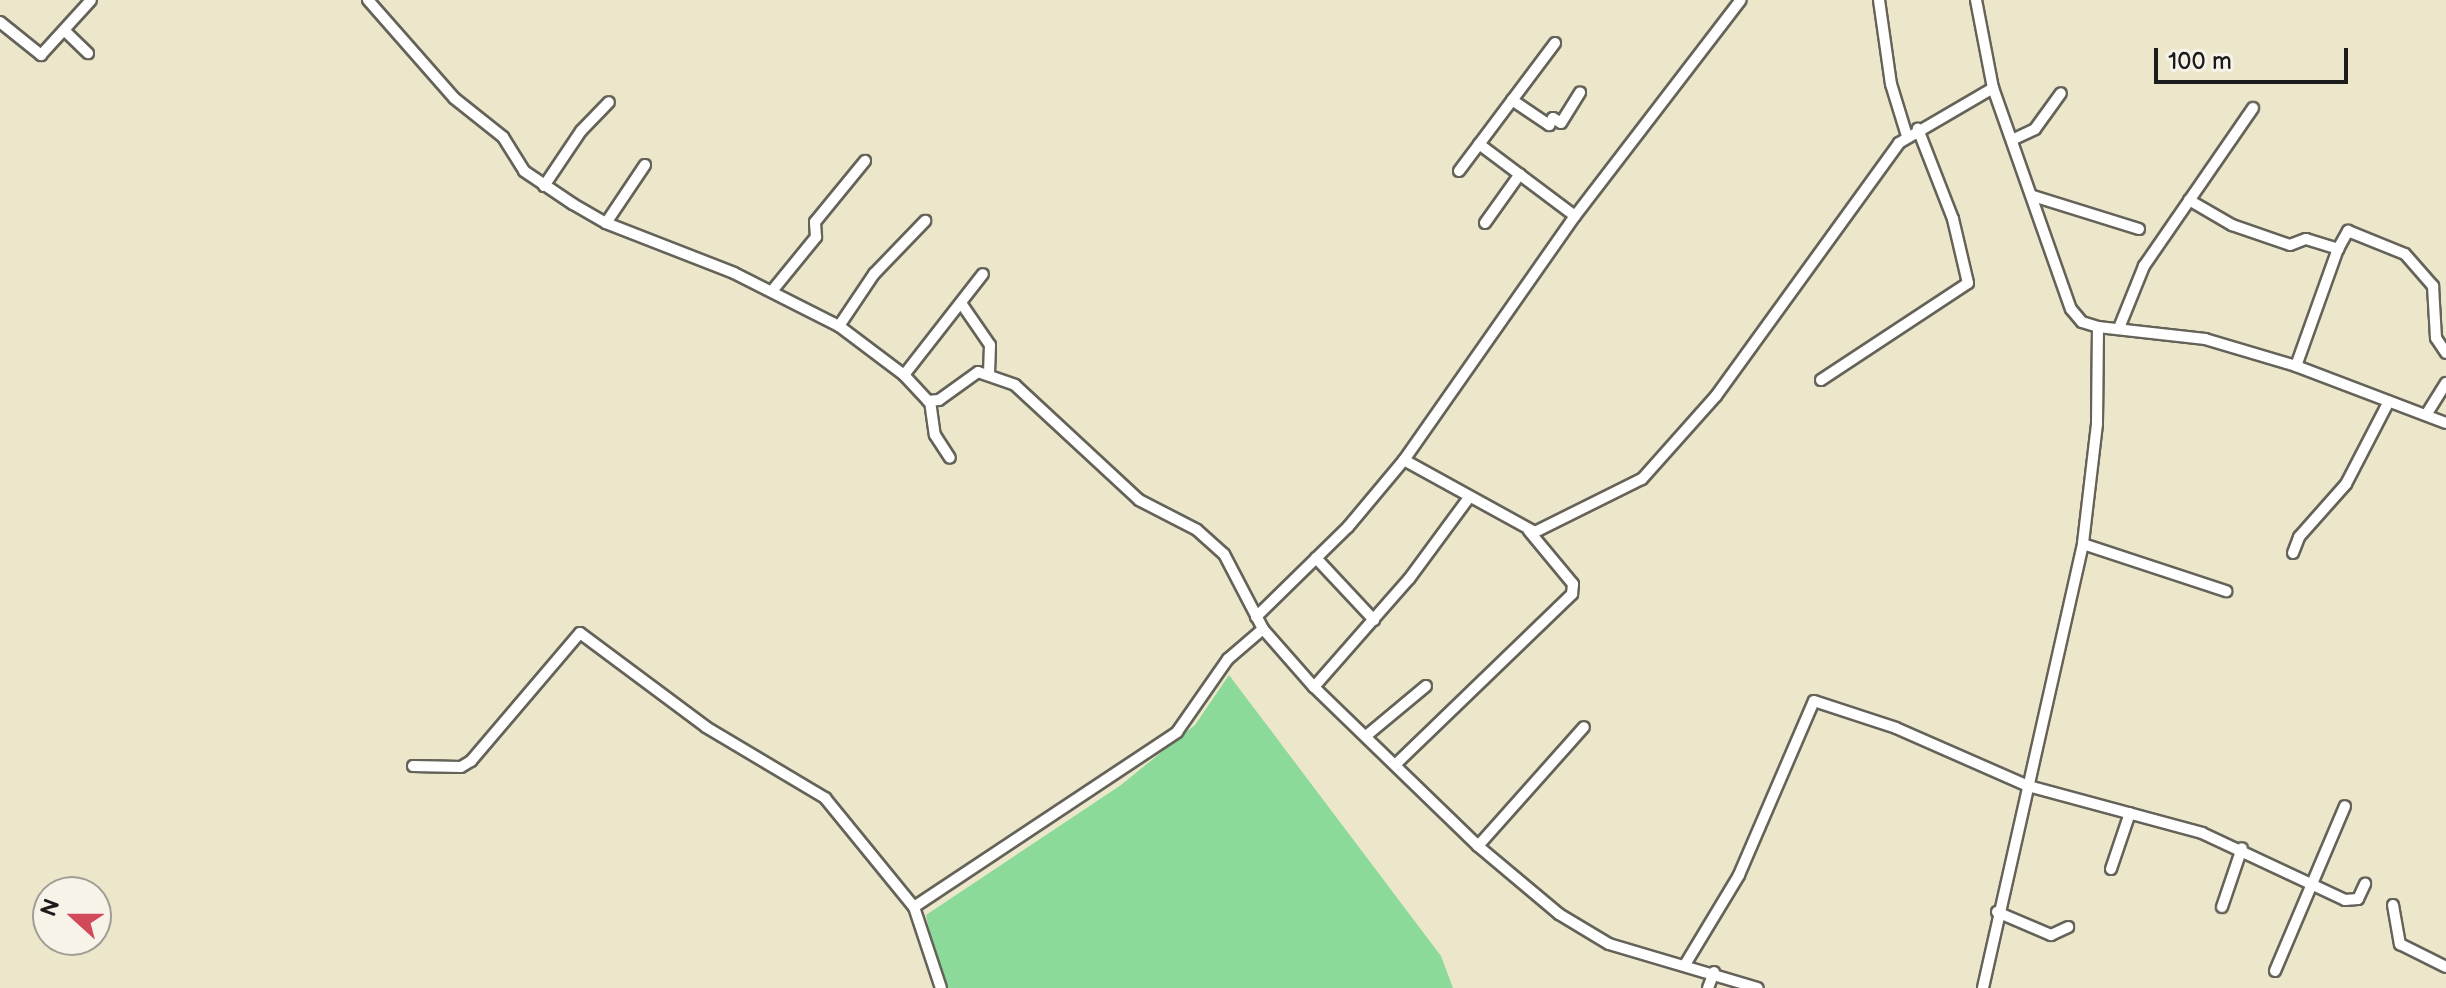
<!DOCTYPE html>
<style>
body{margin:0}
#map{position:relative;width:2446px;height:988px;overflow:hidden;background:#ece6ca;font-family:"Balsamiq Sans",sans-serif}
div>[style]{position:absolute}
.green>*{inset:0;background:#8bda99}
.roads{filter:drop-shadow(2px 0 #656359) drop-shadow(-2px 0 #656359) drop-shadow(0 2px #656359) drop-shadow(0 -2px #656359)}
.minor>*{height:10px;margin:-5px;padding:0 5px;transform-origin:5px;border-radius:5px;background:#fff}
span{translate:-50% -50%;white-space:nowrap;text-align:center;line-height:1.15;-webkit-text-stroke:6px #f7f3e8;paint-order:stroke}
.north{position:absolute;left:32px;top:876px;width:80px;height:80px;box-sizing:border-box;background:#f7f3e8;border:2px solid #9f9d96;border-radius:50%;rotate:291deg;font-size:22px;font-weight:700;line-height:32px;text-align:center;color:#1c1c1c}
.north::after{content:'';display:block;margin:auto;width:28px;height:36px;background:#d1495b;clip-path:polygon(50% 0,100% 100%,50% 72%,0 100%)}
.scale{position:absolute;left:2154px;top:48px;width:194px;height:36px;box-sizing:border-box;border:4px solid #1c1c1c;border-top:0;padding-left:10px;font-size:24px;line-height:28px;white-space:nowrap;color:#1c1c1c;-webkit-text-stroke:6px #f7f3e8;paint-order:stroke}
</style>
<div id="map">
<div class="green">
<i style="clip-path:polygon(1229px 675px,1441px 956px,1453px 988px,941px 988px,926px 915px,1121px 785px,1195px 725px)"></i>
</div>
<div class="roads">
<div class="minor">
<i style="left:368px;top:0;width:130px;rotate:48.7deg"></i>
<i style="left:454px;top:98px;width:63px;rotate:38.5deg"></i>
<i style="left:503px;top:137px;width:40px;rotate:58deg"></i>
<i style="left:524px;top:171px;width:59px;rotate:34deg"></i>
<i style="left:573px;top:204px;width:38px;rotate:30deg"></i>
<i style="left:606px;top:223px;width:137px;rotate:21.3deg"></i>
<i style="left:734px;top:273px;width:118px;rotate:26.8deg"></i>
<i style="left:839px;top:326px;width:81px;rotate:37deg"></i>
<i style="left:904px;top:375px;width:35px;rotate:47deg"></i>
<i style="left:928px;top:401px;width:11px;rotate:-5deg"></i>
<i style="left:939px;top:400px;width:48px;rotate:-35.7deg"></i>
<i style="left:978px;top:372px;width:39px;rotate:19deg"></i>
<i style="left:1015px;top:385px;width:169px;rotate:42.8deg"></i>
<i style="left:1139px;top:500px;width:65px;rotate:27.3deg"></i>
<i style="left:1197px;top:530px;width:36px;rotate:42deg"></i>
<i style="left:1224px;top:554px;width:85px;rotate:62.5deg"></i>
<i style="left:1263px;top:629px;width:77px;rotate:48.7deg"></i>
<i style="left:1314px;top:687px;width:228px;rotate:44.1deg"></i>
<i style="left:1478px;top:846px;width:106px;rotate:40deg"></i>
<i style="left:1559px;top:914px;width:58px;rotate:31deg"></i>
<i style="left:1609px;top:944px;width:155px;rotate:16.5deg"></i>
<i style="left:1879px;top:0;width:85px;rotate:81.9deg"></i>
<i style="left:1891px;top:84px;width:54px;rotate:72.9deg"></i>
<i style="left:1976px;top:0;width:90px;rotate:79.1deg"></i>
<i style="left:1993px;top:88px;width:234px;rotate:70.6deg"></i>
<i style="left:2071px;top:309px;width:17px;rotate:50deg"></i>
<i style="left:2082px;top:322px;width:17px;rotate:17deg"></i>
<i style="left:2098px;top:327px;width:97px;rotate:90.6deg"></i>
<i style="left:2097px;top:424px;width:121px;rotate:96.7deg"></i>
<i style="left:2083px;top:544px;width:455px;rotate:102.7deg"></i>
<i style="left:0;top:22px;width:53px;rotate:38.8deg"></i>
<i style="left:41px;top:55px;width:74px;rotate:-47.7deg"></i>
<i style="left:65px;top:31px;width:32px;rotate:44deg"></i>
<i style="left:1512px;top:100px;width:45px;rotate:34deg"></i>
<i style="left:1549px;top:125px;width:8px;rotate:-60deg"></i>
<i style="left:1553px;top:118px;width:9px;rotate:32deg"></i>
<i style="left:1561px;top:123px;width:36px;rotate:-58deg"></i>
<i style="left:2014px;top:139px;width:23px;rotate:-25deg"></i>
<i style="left:2035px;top:129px;width:44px;rotate:-54.2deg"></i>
<i style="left:1479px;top:144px;width:120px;rotate:36.9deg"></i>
<i style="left:1459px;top:171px;width:160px;rotate:-53.1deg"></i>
<i style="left:544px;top:186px;width:66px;rotate:-56.1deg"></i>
<i style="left:581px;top:131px;width:40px;rotate:-46deg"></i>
<i style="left:2033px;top:196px;width:111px;rotate:17.3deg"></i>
<i style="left:2189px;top:200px;width:50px;rotate:30.2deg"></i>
<i style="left:2232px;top:225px;width:61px;rotate:19deg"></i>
<i style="left:2290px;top:245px;width:17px;rotate:-21deg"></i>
<i style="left:2306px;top:239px;width:34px;rotate:17deg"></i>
<i style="left:2338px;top:249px;width:21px;rotate:-61deg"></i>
<i style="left:2348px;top:231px;width:61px;rotate:22deg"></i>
<i style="left:2405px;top:254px;width:43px;rotate:48.8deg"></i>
<i style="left:2433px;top:286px;width:52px;rotate:86.7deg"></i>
<i style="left:2436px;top:338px;width:18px;rotate:56deg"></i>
<i style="left:606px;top:223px;width:70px;rotate:-56.1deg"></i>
<i style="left:1485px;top:223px;width:60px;rotate:-54.5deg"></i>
<i style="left:772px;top:291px;width:70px;rotate:-50.8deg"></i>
<i style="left:816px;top:237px;width:15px;rotate:-94deg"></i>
<i style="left:815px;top:222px;width:79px;rotate:-50.7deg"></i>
<i style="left:961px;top:303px;width:51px;rotate:55.4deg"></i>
<i style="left:990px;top:345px;width:27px;rotate:92deg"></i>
<i style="left:839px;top:326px;width:63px;rotate:-56.1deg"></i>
<i style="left:874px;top:274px;width:74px;rotate:-46.1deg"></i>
<i style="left:2098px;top:327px;width:108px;rotate:6.4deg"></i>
<i style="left:2205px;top:339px;width:95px;rotate:16.5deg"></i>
<i style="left:2296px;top:366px;width:160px;rotate:20.8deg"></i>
<i style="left:2119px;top:328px;width:67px;rotate:-68deg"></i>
<i style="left:2144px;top:266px;width:192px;rotate:-55.4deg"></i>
<i style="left:2296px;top:366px;width:124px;rotate:-70.3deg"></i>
<i style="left:904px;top:375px;width:128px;rotate:-52deg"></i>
<i style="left:1821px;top:380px;width:176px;rotate:-33.4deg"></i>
<i style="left:1968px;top:283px;width:66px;rotate:-103.2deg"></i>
<i style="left:1953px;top:219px;width:97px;rotate:-111.3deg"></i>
<i style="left:930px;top:401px;width:34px;rotate:82deg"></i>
<i style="left:935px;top:435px;width:27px;rotate:57deg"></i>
<i style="left:2426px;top:415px;width:38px;rotate:-58deg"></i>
<i style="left:1404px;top:460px;width:149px;rotate:28.8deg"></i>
<i style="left:1535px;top:532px;width:119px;rotate:-26.4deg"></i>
<i style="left:1642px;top:479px;width:111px;rotate:-48.3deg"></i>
<i style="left:1716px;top:396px;width:312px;rotate:-54.1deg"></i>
<i style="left:1899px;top:143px;width:109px;rotate:-30.3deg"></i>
<i style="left:2083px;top:544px;width:151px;rotate:18.2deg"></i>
<i style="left:2293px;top:553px;width:17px;rotate:-69deg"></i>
<i style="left:2299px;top:537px;width:71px;rotate:-48.4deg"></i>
<i style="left:2346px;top:484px;width:93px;rotate:-62.6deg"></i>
<i style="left:1316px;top:558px;width:85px;rotate:46.9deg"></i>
<i style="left:1256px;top:617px;width:129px;rotate:-44.4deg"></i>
<i style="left:1348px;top:527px;width:87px;rotate:-50.1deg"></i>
<i style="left:1404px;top:460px;width:298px;rotate:-55deg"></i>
<i style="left:1575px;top:216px;width:272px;rotate:-52.5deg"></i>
<i style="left:1314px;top:687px;width:144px;rotate:-48.7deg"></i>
<i style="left:1409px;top:579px;width:99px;rotate:-53.6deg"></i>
<i style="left:1366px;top:736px;width:78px;rotate:-39.8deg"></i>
<i style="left:1396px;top:764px;width:245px;rotate:-44deg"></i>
<i style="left:1572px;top:594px;width:10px;rotate:-84deg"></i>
<i style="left:1573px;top:584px;width:69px;rotate:-129.7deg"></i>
<i style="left:413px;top:766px;width:48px;rotate:1.2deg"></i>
<i style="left:461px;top:767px;width:12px;rotate:-31deg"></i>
<i style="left:471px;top:761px;width:168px;rotate:-49.6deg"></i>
<i style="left:580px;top:633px;width:157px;rotate:36.7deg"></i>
<i style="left:706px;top:727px;width:139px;rotate:30.8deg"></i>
<i style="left:825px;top:798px;width:141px;rotate:50.8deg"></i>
<i style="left:914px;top:907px;width:85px;rotate:71.6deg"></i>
<i style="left:1478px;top:846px;width:159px;rotate:-48.3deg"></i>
<i style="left:2111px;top:869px;width:59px;rotate:-71.3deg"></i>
<i style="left:2393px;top:905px;width:40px;rotate:80deg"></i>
<i style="left:2400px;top:944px;width:51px;rotate:26.6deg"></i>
<i style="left:914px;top:907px;width:316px;rotate:-33.6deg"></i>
<i style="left:1177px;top:732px;width:89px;rotate:-55.1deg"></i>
<i style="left:1228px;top:659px;width:46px;rotate:-40.6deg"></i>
<i style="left:2222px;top:907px;width:62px;rotate:-71.3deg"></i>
<i style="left:1997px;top:912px;width:59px;rotate:23.1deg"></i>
<i style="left:2051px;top:935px;width:19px;rotate:-25deg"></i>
<i style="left:1686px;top:963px;width:103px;rotate:-58.9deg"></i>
<i style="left:1739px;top:875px;width:189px;rotate:-66.7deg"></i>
<i style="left:1814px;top:701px;width:86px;rotate:18.2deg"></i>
<i style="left:1896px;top:728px;width:144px;rotate:23.7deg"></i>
<i style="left:2028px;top:786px;width:180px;rotate:15.1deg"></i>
<i style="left:2202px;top:833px;width:158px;rotate:25.1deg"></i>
<i style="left:2345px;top:900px;width:13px;rotate:-4deg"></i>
<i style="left:2358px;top:899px;width:17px;rotate:-65deg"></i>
<i style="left:2275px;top:971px;width:179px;rotate:-67deg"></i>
<i style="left:1708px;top:988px;width:17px;rotate:-69deg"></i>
</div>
</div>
<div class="north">N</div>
<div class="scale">100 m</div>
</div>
